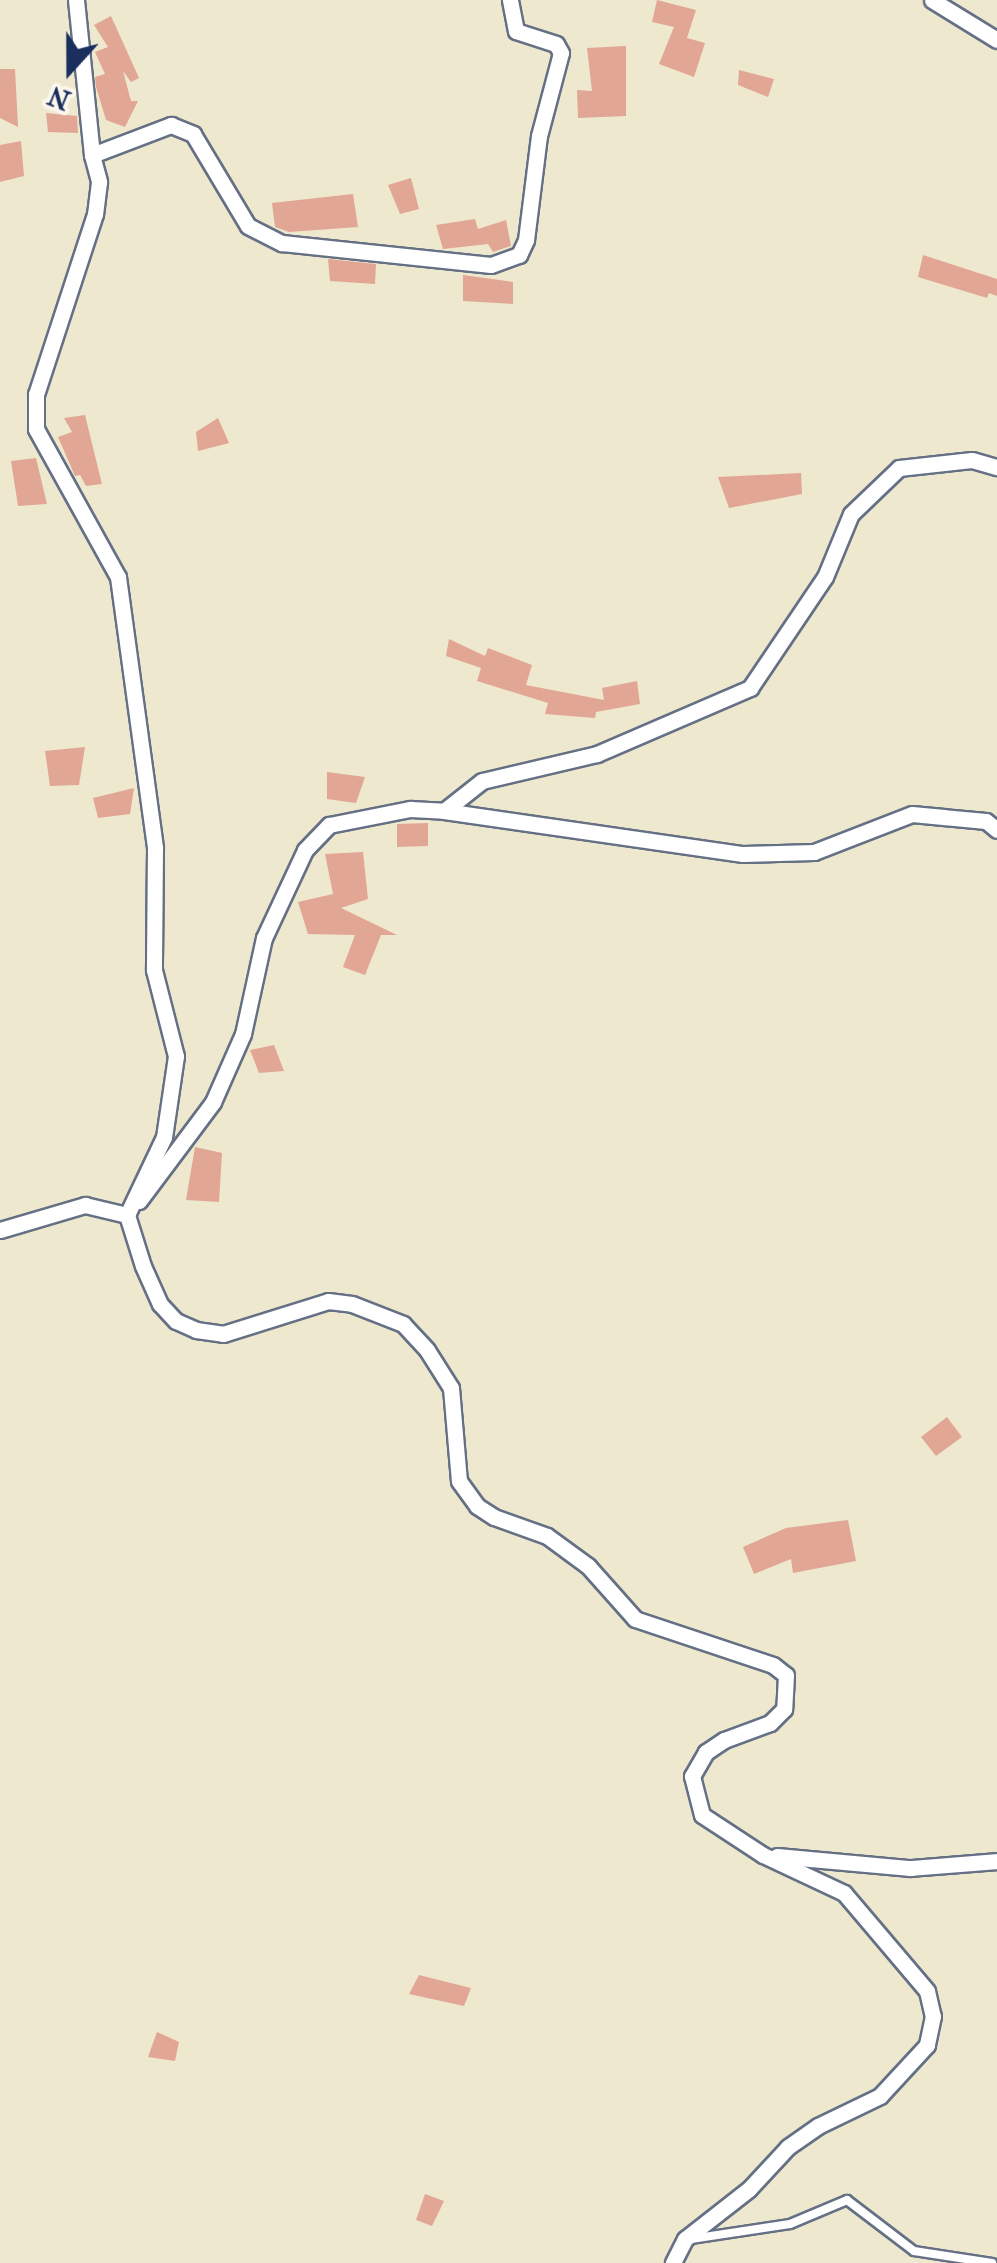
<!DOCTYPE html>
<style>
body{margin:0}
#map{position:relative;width:997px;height:2263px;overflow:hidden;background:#eee8ce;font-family:"IM FELL French Canon",serif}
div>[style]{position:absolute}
.building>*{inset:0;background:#e2a695}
.roads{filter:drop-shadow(2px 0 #657085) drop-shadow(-2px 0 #657085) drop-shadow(0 2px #657085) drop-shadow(0 -2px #657085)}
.lane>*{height:8px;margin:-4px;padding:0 4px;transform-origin:4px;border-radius:4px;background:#fff}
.street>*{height:15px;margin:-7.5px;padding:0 7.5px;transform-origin:7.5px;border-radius:7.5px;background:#fff}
span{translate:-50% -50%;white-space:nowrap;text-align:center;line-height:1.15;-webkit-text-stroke:10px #fbf7ec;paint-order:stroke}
.north{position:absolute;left:20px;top:20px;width:100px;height:100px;-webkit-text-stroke:8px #fbf7ec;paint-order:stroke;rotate:201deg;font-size:28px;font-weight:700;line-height:40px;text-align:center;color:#1b2f5e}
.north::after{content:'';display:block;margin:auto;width:35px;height:45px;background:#1b2f5e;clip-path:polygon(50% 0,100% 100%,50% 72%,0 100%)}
</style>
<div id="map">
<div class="building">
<i style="clip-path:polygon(657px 0,696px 10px,687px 38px,705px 43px,694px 77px,659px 64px,674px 27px,652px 22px)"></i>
<i style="clip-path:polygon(111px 16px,139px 78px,131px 82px,123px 71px,131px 101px,138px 101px,125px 127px,106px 120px,96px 87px,95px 77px,105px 74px,95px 52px,108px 47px,94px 25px)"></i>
<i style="clip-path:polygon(626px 46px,626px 116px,578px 118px,577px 90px,592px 91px,587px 48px)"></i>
<i style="clip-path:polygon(0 69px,15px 69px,18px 127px,0 118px)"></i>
<i style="clip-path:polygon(739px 70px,774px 79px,768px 97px,738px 85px)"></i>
<i style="clip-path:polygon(46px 113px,77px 116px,78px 133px,48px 132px)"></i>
<i style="clip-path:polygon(21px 141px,24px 176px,0 182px,0 145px)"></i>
<i style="clip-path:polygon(411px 178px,419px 209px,400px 214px,388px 185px)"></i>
<i style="clip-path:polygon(353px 194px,358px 227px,289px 232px,275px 227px,272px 203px)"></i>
<i style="clip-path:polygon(475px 219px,478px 229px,506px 220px,511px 246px,493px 252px,488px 244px,443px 249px,436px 225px)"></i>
<i style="clip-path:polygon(923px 255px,997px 279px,997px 296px,989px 293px,987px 298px,918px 277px)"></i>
<i style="clip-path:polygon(328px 259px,376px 264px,375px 284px,330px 281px)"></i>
<i style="clip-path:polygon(463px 275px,513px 282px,513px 304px,463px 301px)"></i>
<i style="clip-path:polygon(85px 415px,102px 484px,86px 486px,80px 475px,75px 476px,58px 437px,72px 432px,64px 418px)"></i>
<i style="clip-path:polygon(218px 418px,229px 443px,198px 451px,196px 432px)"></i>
<i style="clip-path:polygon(36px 458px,47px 504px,18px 506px,11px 461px)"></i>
<i style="clip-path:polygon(801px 473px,802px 494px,729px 508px,718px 477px)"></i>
<i style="clip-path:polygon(449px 639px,485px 656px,488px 648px,532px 665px,526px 685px,604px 700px,602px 688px,637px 681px,640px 704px,596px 712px,595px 718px,545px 714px,548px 703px,477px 681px,481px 668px,446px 656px)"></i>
<i style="clip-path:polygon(85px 747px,79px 785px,50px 786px,45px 751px)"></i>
<i style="clip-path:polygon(327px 772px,365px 777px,356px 803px,327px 799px)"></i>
<i style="clip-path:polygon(134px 788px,130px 814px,98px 818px,93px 798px)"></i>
<i style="clip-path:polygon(428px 823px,428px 846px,397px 847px,397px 824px)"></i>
<i style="clip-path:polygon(363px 852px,368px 899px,341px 908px,397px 935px,381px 935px,365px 975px,343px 967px,355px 935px,308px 934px,298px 902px,333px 894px,325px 854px)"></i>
<i style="clip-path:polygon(274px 1045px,284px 1071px,259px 1073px,250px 1050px)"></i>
<i style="clip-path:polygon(195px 1147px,222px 1153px,219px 1202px,186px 1200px)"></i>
<i style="clip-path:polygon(947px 1417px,962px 1437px,936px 1456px,921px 1437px)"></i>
<i style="clip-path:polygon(848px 1520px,856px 1561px,793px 1573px,791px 1559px,754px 1574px,743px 1547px,786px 1528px)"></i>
<i style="clip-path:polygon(419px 1975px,471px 1988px,464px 2006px,409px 1994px)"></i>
<i style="clip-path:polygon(157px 2032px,179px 2042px,175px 2061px,148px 2057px)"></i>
<i style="clip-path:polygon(425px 2194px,444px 2201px,432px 2226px,416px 2220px)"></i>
</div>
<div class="roads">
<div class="lane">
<i style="left:691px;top:2239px;width:100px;rotate:-8.6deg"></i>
<i style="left:790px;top:2224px;width:62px;rotate:-22.8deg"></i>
<i style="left:847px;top:2200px;width:84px;rotate:37.3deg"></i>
<i style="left:914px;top:2251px;width:79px;rotate:8.7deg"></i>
</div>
<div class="street">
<i style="left:76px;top:0;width:156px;rotate:84.1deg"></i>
<i style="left:92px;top:155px;width:28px;rotate:75deg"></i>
<i style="left:99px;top:182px;width:32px;rotate:97deg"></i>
<i style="left:95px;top:214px;width:189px;rotate:108.1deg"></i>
<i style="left:36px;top:394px;width:35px;rotate:90deg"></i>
<i style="left:36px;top:429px;width:169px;rotate:61deg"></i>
<i style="left:118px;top:577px;width:274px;rotate:82.2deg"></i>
<i style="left:155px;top:848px;width:122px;rotate:90.5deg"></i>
<i style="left:154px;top:970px;width:89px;rotate:75.7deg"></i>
<i style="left:176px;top:1056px;width:82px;rotate:98.4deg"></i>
<i style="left:164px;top:1137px;width:86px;rotate:115.4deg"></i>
<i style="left:127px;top:1215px;width:53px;rotate:72.6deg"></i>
<i style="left:143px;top:1266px;width:42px;rotate:65.9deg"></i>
<i style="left:160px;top:1304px;width:23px;rotate:47deg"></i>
<i style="left:176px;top:1321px;width:22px;rotate:24deg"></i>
<i style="left:196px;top:1330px;width:27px;rotate:8deg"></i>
<i style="left:223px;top:1334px;width:110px;rotate:-17.4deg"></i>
<i style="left:328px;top:1301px;width:24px;rotate:7deg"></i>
<i style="left:352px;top:1304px;width:55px;rotate:21.4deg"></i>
<i style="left:403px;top:1324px;width:35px;rotate:47deg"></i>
<i style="left:427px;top:1350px;width:45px;rotate:57.7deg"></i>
<i style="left:451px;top:1388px;width:93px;rotate:85.1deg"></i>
<i style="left:459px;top:1481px;width:31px;rotate:54deg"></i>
<i style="left:477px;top:1506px;width:20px;rotate:33deg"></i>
<i style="left:494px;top:1517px;width:56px;rotate:19.7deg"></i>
<i style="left:547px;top:1536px;width:51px;rotate:36.2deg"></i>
<i style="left:588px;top:1566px;width:71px;rotate:48.4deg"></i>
<i style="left:635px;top:1619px;width:145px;rotate:18.4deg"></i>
<i style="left:773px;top:1665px;width:16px;rotate:38deg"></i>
<i style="left:786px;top:1675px;width:34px;rotate:93deg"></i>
<i style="left:784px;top:1709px;width:20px;rotate:135deg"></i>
<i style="left:770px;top:1723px;width:49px;rotate:159.7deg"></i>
<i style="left:724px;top:1740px;width:22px;rotate:146deg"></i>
<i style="left:706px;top:1752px;width:28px;rotate:120deg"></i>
<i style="left:692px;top:1776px;width:40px;rotate:75.6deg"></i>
<i style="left:702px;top:1815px;width:73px;rotate:33.3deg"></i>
<i style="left:763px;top:1855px;width:89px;rotate:25.1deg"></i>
<i style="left:844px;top:1893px;width:128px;rotate:49.7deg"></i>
<i style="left:927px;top:1991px;width:26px;rotate:77deg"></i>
<i style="left:933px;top:2016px;width:30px;rotate:102deg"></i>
<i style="left:927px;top:2045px;width:69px;rotate:132.7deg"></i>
<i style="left:880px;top:2096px;width:69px;rotate:154.2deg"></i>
<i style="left:818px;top:2126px;width:37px;rotate:145deg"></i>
<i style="left:788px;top:2147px;width:57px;rotate:132.9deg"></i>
<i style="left:749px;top:2189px;width:81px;rotate:142deg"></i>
<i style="left:685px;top:2239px;width:27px;rotate:117deg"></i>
<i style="left:932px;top:0;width:76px;rotate:31.6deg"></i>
<i style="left:92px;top:155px;width:85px;rotate:-20.8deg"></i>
<i style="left:171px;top:125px;width:24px;rotate:22deg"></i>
<i style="left:193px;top:134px;width:107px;rotate:59.1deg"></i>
<i style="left:248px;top:226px;width:38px;rotate:27deg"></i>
<i style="left:282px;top:243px;width:210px;rotate:6deg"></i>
<i style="left:491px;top:265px;width:30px;rotate:-20deg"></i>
<i style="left:519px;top:255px;width:17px;rotate:-65deg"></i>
<i style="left:526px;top:240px;width:105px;rotate:-82.9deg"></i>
<i style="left:539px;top:136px;width:86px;rotate:-75.2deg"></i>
<i style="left:561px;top:53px;width:10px;rotate:-119deg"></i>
<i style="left:556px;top:44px;width:42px;rotate:-162deg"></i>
<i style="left:516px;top:31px;width:32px;rotate:-101deg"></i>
<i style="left:444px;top:811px;width:48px;rotate:-38.3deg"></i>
<i style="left:482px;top:781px;width:118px;rotate:-13.2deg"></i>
<i style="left:597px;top:754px;width:167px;rotate:-23.3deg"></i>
<i style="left:750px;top:688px;width:134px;rotate:-56deg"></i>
<i style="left:825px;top:577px;width:68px;rotate:-67.6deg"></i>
<i style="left:851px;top:514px;width:66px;rotate:-43.8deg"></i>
<i style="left:899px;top:468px;width:73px;rotate:-6.3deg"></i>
<i style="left:972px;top:460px;width:26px;rotate:16deg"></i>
<i style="left:139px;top:1201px;width:124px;rotate:-53.2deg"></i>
<i style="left:213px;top:1102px;width:74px;rotate:-66.2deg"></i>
<i style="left:243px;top:1034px;width:98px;rotate:-77.7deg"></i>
<i style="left:264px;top:938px;width:97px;rotate:-65deg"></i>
<i style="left:305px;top:850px;width:35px;rotate:-46deg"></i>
<i style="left:329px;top:825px;width:83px;rotate:-11.2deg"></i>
<i style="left:410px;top:809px;width:34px;rotate:3deg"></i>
<i style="left:444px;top:811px;width:302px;rotate:8.2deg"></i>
<i style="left:743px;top:854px;width:71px;rotate:-1.6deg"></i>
<i style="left:814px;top:852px;width:105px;rotate:-21.2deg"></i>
<i style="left:912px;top:814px;width:74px;rotate:5.4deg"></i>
<i style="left:986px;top:821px;width:14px;rotate:39deg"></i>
<i style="left:0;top:1230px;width:89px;rotate:-16.4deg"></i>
<i style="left:85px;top:1205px;width:43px;rotate:13.4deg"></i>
<i style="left:777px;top:1856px;width:134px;rotate:5.2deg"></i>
<i style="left:910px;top:1868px;width:87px;rotate:-4.6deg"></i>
</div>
</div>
<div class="north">N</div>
</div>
